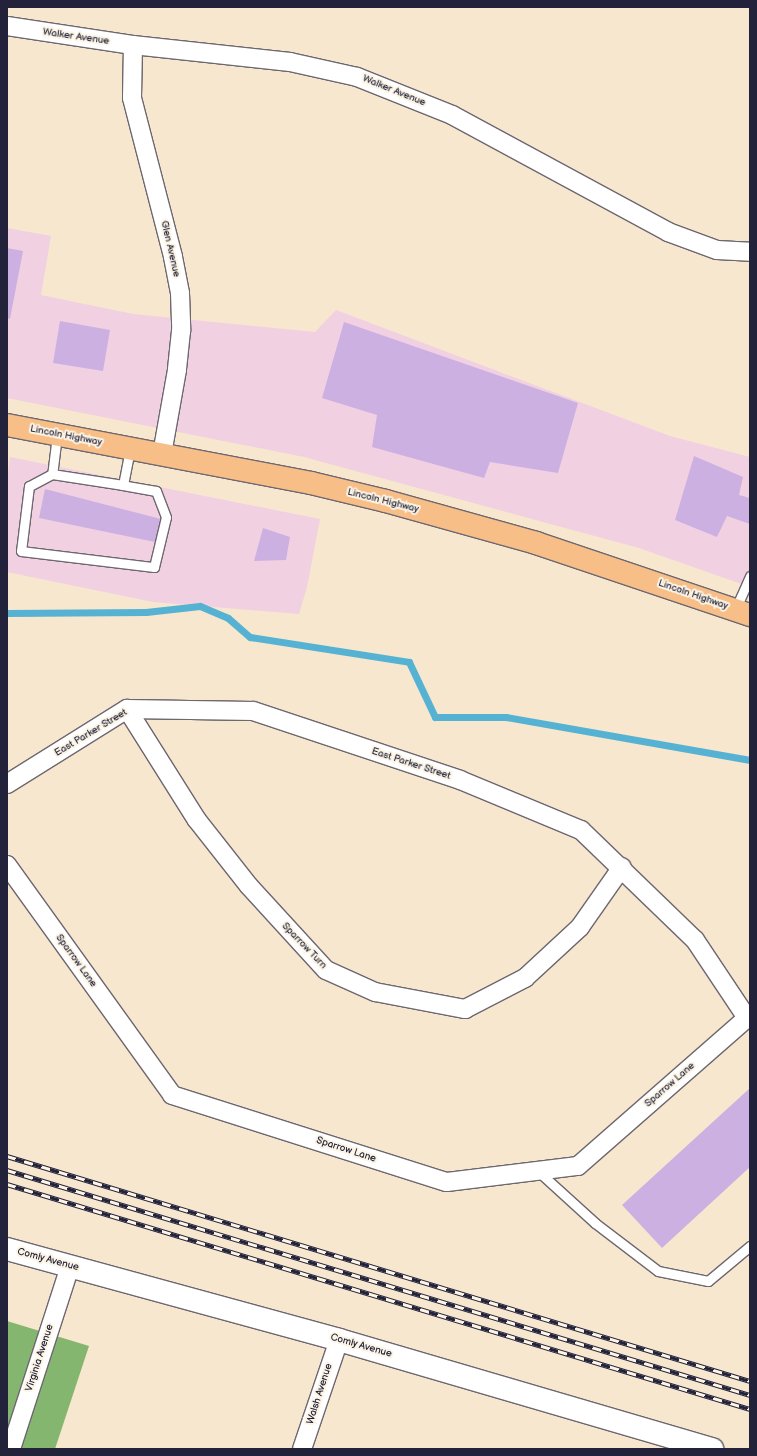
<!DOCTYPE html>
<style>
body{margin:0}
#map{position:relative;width:757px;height:1456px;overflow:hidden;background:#f7e7cf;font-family:"Balsamiq Sans",sans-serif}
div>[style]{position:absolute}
.built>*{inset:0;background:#f1d0e2}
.forest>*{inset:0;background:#84b670}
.stream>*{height:7px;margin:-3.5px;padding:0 3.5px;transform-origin:3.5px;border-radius:3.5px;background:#55b2d3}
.building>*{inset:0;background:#cdb0e2}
.roads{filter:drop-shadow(1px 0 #6d676f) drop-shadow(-1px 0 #6d676f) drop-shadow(0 1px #6d676f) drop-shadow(0 -1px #6d676f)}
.service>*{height:9px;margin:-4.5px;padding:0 4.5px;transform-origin:4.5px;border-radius:4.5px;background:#fff}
.minor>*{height:18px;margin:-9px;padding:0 9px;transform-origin:9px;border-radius:9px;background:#fff}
.tertiary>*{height:22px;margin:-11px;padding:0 11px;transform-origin:11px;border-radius:11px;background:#fff}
.primary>*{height:22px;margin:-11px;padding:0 11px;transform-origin:11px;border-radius:11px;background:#f7be88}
.rail>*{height:4.5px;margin-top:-2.25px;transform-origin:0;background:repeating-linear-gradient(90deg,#fcf5e5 0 9px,#22223b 0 18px);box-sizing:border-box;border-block:1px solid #22223b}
span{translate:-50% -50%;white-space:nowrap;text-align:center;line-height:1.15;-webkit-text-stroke:4px #fcf5e5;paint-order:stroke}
.street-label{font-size:10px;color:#22223b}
.frame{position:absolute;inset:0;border:8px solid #22223b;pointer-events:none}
</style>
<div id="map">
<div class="built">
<i style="clip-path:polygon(7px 228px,51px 236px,41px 295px,133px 314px,315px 332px,336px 310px,670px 436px,750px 457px,750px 587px,639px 548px,304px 457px,7px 398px)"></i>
<i style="clip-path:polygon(10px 457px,320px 519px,307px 587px,299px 614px,153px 602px,7px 572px,7px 481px)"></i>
</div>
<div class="forest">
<i style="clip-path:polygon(7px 1321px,89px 1346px,55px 1449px,7px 1449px)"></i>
</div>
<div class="stream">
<i style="left:7px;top:613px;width:139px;rotate:-0.4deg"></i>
<i style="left:146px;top:612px;width:54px;rotate:-6.3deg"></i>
<i style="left:200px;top:606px;width:30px;rotate:23deg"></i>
<i style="left:228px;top:618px;width:29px;rotate:41deg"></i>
<i style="left:250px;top:637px;width:161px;rotate:8.9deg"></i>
<i style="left:409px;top:662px;width:61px;rotate:64.7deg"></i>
<i style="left:435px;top:717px;width:71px"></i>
<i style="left:506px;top:717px;width:248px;rotate:10deg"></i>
</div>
<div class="building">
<i style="clip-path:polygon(7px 248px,23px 251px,10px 319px,7px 318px)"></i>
<i style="clip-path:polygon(60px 321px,110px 330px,103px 371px,53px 363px)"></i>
<i style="clip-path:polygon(344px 322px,578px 403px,558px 473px,490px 462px,484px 478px,372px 447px,377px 415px,322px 398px)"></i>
<i style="clip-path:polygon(694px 456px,743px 477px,739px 495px,750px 498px,750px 524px,727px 516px,717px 537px,675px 520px)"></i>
<i style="clip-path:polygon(45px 489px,161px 519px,155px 542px,39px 518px)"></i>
<i style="clip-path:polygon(263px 528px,290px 537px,286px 560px,254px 561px)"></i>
<i style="clip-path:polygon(750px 1088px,750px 1167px,662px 1248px,622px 1205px)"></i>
</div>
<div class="roads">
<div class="service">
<i style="left:57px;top:435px;width:39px;rotate:97deg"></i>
<i style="left:52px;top:474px;width:26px;rotate:152deg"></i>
<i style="left:29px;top:486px;width:65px;rotate:97deg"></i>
<i style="left:21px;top:551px;width:134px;rotate:6.9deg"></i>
<i style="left:154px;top:567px;width:51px;rotate:-76.5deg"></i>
<i style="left:166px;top:517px;width:28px;rotate:-111deg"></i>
<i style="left:156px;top:491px;width:34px;rotate:-170deg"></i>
<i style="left:123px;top:485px;width:38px;rotate:-79deg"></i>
<i style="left:52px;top:474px;width:72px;rotate:8.8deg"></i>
<i style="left:735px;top:610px;width:37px;rotate:-66deg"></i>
<i style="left:539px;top:1172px;width:76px;rotate:42.3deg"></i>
<i style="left:595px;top:1223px;width:79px;rotate:37.3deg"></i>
<i style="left:658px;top:1271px;width:51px;rotate:11.3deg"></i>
<i style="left:708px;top:1281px;width:55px;rotate:-39.8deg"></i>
</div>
<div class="minor">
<i style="left:7px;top:26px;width:127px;rotate:8.6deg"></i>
<i style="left:133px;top:45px;width:158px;rotate:6.2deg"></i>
<i style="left:290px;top:62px;width:69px;rotate:12.6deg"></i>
<i style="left:357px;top:77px;width:102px;rotate:21.8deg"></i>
<i style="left:452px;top:115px;width:246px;rotate:28.4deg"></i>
<i style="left:668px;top:232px;width:52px;rotate:20.2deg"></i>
<i style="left:717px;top:250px;width:33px;rotate:3deg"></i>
<i style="left:133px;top:45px;width:53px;rotate:91.1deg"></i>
<i style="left:132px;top:98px;width:164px;rotate:75.5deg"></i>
<i style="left:173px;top:257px;width:37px;rotate:79deg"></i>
<i style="left:180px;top:293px;width:38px;rotate:88deg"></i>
<i style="left:181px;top:331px;width:39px;rotate:96deg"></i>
<i style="left:177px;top:370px;width:85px;rotate:100.1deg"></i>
<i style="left:127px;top:709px;width:131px;rotate:57.8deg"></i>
<i style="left:197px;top:820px;width:84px;rotate:51.8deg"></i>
<i style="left:249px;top:886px;width:114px;rotate:47.5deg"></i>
<i style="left:326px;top:970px;width:54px;rotate:24.2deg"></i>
<i style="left:375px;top:992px;width:92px;rotate:10.7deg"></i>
<i style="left:465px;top:1009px;width:68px;rotate:-27.3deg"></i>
<i style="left:525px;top:978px;width:75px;rotate:-42.8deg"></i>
<i style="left:580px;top:927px;width:73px;rotate:-55deg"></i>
<i style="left:7px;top:784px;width:142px;rotate:-32deg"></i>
<i style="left:127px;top:709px;width:126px;rotate:0.9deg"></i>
<i style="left:253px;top:711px;width:218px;rotate:18.4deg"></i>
<i style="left:460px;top:780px;width:131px;rotate:22.5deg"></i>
<i style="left:581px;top:830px;width:158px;rotate:44deg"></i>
<i style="left:695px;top:940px;width:94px;rotate:56.3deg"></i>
<i style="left:7px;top:865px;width:283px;rotate:54.3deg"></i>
<i style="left:172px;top:1095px;width:288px;rotate:17.6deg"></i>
<i style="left:447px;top:1182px;width:132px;rotate:-7deg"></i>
<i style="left:578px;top:1166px;width:225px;rotate:-41.2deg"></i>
<i style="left:747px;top:1018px;width:3px;rotate:18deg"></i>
<i style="left:11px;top:1449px;width:192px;rotate:-72.1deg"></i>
<i style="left:302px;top:1449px;width:115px;rotate:-71.3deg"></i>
</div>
<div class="tertiary">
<i style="left:7px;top:1249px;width:344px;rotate:15.3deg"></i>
<i style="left:339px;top:1340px;width:389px;rotate:16.3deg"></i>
</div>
<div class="primary">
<i style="left:7px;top:425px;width:309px;rotate:10.8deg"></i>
<i style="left:311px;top:483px;width:77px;rotate:13.5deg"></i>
<i style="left:386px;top:501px;width:156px;rotate:15.6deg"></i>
<i style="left:536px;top:543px;width:226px;rotate:18.6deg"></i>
</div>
</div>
<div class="rail">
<i style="left:7px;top:1156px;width:776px;rotate:16.85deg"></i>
<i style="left:7px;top:1170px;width:776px;rotate:16.85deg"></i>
<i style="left:7px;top:1184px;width:776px;rotate:16.85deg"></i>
</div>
<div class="street-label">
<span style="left:76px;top:37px;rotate:8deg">Walker Avenue</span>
<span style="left:394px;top:91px;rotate:22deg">Walker Avenue</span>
<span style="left:170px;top:249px;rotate:77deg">Glen Avenue</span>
<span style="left:66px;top:436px;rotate:11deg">Lincoln Highway</span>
<span style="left:383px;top:501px;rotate:14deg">Lincoln Highway</span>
<span style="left:693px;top:595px;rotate:19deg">Lincoln Highway</span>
<span style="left:91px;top:733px;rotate:-31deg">East Parker Street</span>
<span style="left:411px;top:764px;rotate:18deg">East Parker Street</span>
<span style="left:304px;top:946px;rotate:46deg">Sparrow Turn</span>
<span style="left:76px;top:961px;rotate:54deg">Sparrow Lane</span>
<span style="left:670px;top:1085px;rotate:-41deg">Sparrow Lane</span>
<span style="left:346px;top:1150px;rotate:18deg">Sparrow Lane</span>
<span style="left:48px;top:1260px;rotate:15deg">Comly Avenue</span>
<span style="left:361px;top:1346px;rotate:16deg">Comly Avenue</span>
<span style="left:40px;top:1358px;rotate:-72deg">Virginia Avenue</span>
<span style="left:320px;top:1394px;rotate:-72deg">Walsh Avenue</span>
</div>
<div class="frame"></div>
</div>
